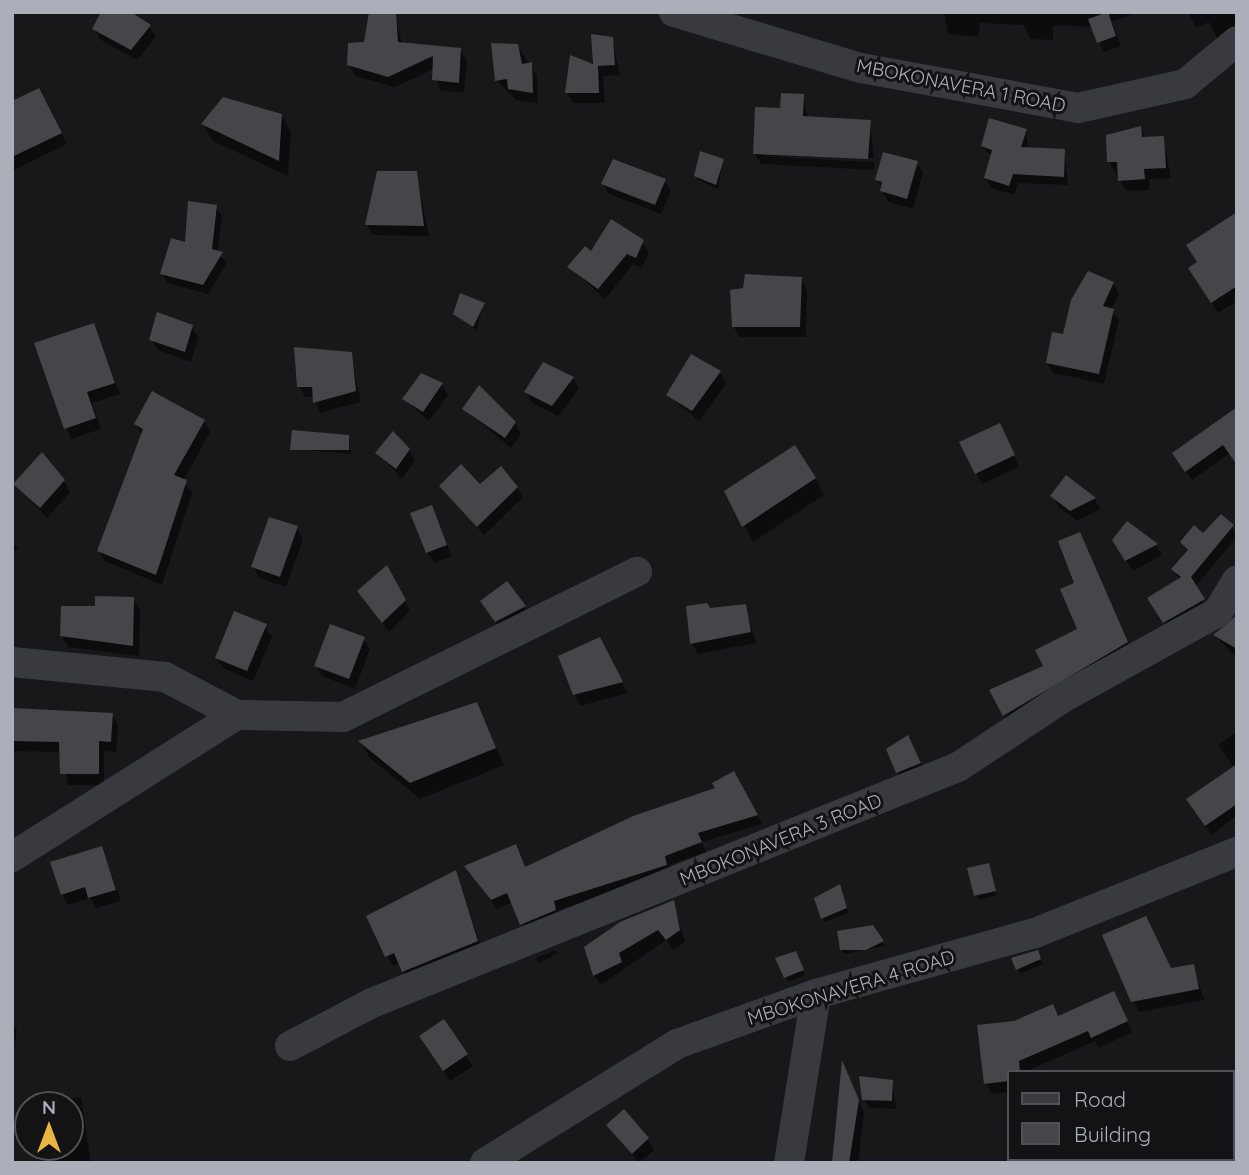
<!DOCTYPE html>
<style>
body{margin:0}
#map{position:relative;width:1249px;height:1175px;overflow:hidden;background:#18181a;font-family:Quicksand,sans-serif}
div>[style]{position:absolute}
.shadow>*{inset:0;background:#0007}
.building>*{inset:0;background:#45454a}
.minor>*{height:30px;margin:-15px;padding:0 15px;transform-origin:15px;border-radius:15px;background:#393a3f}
span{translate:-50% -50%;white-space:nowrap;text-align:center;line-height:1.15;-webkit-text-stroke:6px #131315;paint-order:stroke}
.street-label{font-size:19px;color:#abafb9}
.frame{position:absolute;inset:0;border:14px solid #abafb9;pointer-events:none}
.legend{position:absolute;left:1007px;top:1070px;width:228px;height:91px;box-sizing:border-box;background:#131315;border:2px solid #505157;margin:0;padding:9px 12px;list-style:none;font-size:21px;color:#abafb9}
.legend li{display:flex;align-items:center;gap:14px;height:35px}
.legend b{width:35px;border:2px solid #505157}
.north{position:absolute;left:14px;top:1091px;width:70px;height:70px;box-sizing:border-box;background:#131315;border:2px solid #505157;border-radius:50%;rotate:0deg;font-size:19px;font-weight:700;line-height:28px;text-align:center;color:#abafb9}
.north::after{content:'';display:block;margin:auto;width:24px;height:32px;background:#e9b541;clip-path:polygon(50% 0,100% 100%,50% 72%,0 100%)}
</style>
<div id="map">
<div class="shadow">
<i style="clip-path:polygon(944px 12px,1138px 12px,1112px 22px,1121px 46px,1104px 52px,1093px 27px,1053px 25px,1053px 40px,1030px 39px,1024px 25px,980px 23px,978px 37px,948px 34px)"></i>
<i style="clip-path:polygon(1188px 12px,1237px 12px,1237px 28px,1219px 42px,1209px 22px,1196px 28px)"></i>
<i style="clip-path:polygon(395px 13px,402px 44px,460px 50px,467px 61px,464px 93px,440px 90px,434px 69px,395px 87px,355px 76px,349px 65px)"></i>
<i style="clip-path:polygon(149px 26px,156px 37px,137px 60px,101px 40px,94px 29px)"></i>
<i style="clip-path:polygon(612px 38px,620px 75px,603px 76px,605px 103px,573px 103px,567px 92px)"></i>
<i style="clip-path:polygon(517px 46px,537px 75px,538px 103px,516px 100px,496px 80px)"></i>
<i style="clip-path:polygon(803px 96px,808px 119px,870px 122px,874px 158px,759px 156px,874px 162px,874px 170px,761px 164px,754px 153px,781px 110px)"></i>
<i style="clip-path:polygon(45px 100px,67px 144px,12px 171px,12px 103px)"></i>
<i style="clip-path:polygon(281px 115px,291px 132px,288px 176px,213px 141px,203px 125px)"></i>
<i style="clip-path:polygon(1140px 128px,1146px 138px,1163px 137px,1171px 178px,1149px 179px,1150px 190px,1126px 191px,1109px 162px)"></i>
<i style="clip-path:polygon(1026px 130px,1028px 149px,1064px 151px,1068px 185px,1018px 183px,1014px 195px,991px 188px,985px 178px,992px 157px,982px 146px)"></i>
<i style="clip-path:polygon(723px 160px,718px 189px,699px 180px,696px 175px)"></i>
<i style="clip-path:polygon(916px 162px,923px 173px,913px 209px,888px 202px,877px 180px)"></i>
<i style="clip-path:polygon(416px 172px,429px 236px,373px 235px,367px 225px)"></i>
<i style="clip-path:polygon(664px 180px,671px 191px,661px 214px,609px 194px,603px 184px)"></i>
<i style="clip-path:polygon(216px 207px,222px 216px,217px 253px,227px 263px,208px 294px,167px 283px,162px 273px)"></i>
<i style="clip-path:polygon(1237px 214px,1237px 301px,1218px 313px,1197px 280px,1199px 263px)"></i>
<i style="clip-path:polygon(642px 242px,649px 253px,642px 268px,633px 264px,605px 299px,570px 267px,591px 253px)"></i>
<i style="clip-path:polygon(801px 279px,807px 290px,806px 337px,740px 337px,733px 326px,745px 290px)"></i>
<i style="clip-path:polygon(1113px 283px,1119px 294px,1111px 310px,1119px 320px,1104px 384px,1053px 373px,1047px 363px,1065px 337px)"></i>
<i style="clip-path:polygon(484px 304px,476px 330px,455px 314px)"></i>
<i style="clip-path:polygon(94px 325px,120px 394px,92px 403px,101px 429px,71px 439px,37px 344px)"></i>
<i style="clip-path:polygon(191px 327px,198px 337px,191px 362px,158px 350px,151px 339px)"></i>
<i style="clip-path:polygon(351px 354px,361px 402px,320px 413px,314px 397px,305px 397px,299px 386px)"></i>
<i style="clip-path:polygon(543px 364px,573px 378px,579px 389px,558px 416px,532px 403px,526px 392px)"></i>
<i style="clip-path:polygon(720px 373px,726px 384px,699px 421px,668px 395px)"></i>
<i style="clip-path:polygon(442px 385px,448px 395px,429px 421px,404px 399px)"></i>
<i style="clip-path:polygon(464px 409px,515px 423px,521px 434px,511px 448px)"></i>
<i style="clip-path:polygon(1237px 409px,1230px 453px,1192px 480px,1180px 463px)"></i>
<i style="clip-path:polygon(204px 421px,210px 432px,183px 481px,192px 493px,162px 585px,105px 561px,99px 551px,142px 436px,136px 424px)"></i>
<i style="clip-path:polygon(348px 436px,351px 454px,292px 449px)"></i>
<i style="clip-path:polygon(1005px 436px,1019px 467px,982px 484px,976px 473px)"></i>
<i style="clip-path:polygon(409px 450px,415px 461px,402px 479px,377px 453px)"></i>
<i style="clip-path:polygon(815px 478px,824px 495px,753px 542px,727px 491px)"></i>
<i style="clip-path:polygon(1066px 478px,1095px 499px,1100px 509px,1077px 521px,1059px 507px,1052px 496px)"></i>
<i style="clip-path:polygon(64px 481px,70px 492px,47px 518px,15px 484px)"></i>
<i style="clip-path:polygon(441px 486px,517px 488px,523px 497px,484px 535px)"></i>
<i style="clip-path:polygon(431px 507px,452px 556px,434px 563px,427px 552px)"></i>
<i style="clip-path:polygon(1232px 526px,1237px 537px,1195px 587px,1208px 609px,1170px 631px,1150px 598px,1179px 579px,1173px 569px,1188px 553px,1182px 542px)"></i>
<i style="clip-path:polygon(297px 528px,303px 539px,286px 587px,259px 578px,253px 567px)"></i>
<i style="clip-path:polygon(12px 539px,18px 549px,12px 552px)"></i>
<i style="clip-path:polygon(1114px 540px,1156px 545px,1162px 555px,1133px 571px)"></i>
<i style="clip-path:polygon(1085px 545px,1133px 653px,1008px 724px,1002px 713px,1079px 630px,1076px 584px)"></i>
<i style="clip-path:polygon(387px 568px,410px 611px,389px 632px,359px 591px)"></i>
<i style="clip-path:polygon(507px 583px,531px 618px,503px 632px,488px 612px)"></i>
<i style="clip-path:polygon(133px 599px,140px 609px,139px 656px,68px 647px,62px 636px,97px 608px)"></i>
<i style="clip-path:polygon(745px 606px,756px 643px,698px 654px,692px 643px,709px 610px)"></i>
<i style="clip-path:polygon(1237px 618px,1237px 658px,1215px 636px)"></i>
<i style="clip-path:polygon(265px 626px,272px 637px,253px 681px,223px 668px,216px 657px)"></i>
<i style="clip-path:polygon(363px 639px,370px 649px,355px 689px,322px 676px,316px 666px)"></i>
<i style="clip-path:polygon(606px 650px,627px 693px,580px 706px,560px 657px)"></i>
<i style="clip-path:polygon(476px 704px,504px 765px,420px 799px,370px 758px,361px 742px)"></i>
<i style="clip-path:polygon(12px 710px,112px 714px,118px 725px,116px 752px,104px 751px,104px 785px,68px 785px,61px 752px,12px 751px)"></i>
<i style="clip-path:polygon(1237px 731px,1237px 815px,1212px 835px,1194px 809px,1234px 768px,1218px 745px)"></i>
<i style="clip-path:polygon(913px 748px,926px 774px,904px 783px,898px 772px)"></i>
<i style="clip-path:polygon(733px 773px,762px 824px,702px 842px,706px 852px,669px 865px,671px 875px,558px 910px,560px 919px,527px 933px,512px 902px,497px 909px,466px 867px,516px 846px,526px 869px,717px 789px)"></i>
<i style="clip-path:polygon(102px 848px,121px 901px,96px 908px,90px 898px,68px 905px,62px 894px)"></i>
<i style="clip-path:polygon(989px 868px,996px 896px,979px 900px,976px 895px)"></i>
<i style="clip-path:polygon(456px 872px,483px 952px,409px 982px,400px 963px,393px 966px,387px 956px)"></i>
<i style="clip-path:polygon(842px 891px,848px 913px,825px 922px,823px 918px)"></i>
<i style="clip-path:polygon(673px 902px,685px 942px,673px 950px,666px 940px,601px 985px,594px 975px)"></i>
<i style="clip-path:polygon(872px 927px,885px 946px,844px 954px,841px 949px)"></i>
<i style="clip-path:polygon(555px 950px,557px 953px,539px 964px,536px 958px)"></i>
<i style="clip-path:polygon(1037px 953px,1043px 964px,1020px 974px,1018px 969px)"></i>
<i style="clip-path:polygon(798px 958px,805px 975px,789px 982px,778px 959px)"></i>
<i style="clip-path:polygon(1193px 966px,1204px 1000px,1139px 1012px,1133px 1001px,1171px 970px)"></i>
<i style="clip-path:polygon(1117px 1002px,1132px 1032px,1099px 1048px,1095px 1041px,1025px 1072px,1009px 1072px,1009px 1092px,992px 1094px,986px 1083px,1014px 1023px,1052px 1006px,1059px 1017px)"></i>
<i style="clip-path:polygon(12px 1021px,17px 1030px,12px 1065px)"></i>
<i style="clip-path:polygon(444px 1022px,473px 1066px,450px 1081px,428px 1048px)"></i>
<i style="clip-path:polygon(847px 1073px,864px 1113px,858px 1163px,834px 1163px)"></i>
<i style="clip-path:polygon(892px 1082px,896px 1109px,869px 1108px,864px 1099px)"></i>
<i style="clip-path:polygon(81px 1097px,91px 1163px,39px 1163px,33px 1147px,70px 1147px,65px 1099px)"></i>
<i style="clip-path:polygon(1233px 1121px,1237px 1127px,1233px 1140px)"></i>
<i style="clip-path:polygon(609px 1125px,648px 1139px,654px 1150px,639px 1163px)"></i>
<i style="clip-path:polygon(1237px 1158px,1237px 1163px,1216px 1163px,1217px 1159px)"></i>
<i style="clip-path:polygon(970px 1161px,1000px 1163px,970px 1163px)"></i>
</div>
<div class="building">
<i style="clip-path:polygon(101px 12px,131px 12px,151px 25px,131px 50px,92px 29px)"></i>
<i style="clip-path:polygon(369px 12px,396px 12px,398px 42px,461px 48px,459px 83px,432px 80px,433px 56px,388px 77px,347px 65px,348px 43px,364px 42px)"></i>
<i style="clip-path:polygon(1108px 12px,1116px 36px,1097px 43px,1088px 19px)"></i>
<i style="clip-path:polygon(591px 34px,613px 37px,615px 65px,598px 66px,599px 93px,565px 93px,570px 55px,593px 64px)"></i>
<i style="clip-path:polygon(491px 43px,518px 44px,522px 64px,532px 62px,533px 93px,508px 89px,507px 79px,495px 81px)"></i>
<i style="clip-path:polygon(39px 88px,62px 133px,12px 157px,12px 101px)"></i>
<i style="clip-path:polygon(781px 93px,804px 94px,803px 116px,871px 120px,868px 159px,753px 154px,755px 107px,780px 108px)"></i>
<i style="clip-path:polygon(223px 97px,282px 114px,279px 161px,201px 124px)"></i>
<i style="clip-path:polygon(989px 118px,1027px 129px,1021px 147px,1065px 149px,1064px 177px,1013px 174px,1009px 186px,984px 178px,992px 150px,981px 146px)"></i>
<i style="clip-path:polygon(1141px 126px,1142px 137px,1164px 136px,1166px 168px,1144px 169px,1145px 179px,1118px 181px,1117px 162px,1107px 162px,1106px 135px)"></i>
<i style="clip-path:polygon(700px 151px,724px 159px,716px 185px,694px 176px)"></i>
<i style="clip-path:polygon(883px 152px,918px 161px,907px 199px,880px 191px,882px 182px,875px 180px)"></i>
<i style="clip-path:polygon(613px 159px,666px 179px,655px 205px,601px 184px)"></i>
<i style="clip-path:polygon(377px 171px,417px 171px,424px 226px,365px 225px)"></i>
<i style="clip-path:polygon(188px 201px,217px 205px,212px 249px,223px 252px,203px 285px,160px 274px,171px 238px,185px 242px)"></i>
<i style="clip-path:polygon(1237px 212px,1237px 286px,1211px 303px,1188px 268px,1197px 262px,1186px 245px)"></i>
<i style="clip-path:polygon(611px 219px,644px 240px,636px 258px,627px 254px,598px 289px,567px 267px,585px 246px,591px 251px)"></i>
<i style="clip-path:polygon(1088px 271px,1114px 282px,1103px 306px,1114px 309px,1099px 374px,1046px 363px,1052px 332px,1063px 334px,1071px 300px)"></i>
<i style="clip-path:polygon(745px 274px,802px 277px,800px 327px,732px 327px,730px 290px,743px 288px)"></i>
<i style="clip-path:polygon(460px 293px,485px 303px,473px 327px,453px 314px)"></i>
<i style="clip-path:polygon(157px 312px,193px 325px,185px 352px,149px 340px)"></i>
<i style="clip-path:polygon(94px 323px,115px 383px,87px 392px,96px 418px,64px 429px,34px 343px)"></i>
<i style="clip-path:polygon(294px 347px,352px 352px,356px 391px,313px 403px,312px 387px,297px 387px)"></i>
<i style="clip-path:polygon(691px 354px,721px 371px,692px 411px,666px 395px)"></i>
<i style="clip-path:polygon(543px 362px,574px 377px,552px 406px,524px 392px)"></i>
<i style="clip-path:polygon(421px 373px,443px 383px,423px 412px,402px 399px)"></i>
<i style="clip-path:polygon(479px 385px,516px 422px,505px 438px,462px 409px)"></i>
<i style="clip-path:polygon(152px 391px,205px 420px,174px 475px,187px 480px,156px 575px,97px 551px,143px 429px,134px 424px)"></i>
<i style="clip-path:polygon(1237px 407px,1237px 465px,1223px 445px,1185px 472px,1172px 453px)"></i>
<i style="clip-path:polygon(1000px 423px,1015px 455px,975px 474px,959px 442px)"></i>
<i style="clip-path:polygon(292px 430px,349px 435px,349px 450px,290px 450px)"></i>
<i style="clip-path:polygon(393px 431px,410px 449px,396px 469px,375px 453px)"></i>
<i style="clip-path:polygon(795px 445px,816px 478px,742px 527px,724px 491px)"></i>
<i style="clip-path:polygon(42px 452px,65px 480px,40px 508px,13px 484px)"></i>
<i style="clip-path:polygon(461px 464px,480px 484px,501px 466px,518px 487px,477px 527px,439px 486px)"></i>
<i style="clip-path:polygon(1066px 475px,1096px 498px,1070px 511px,1050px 496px)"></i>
<i style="clip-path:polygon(432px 505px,447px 545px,426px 553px,410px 513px)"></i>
<i style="clip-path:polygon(1221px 514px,1234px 525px,1191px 577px,1205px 599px,1163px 623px,1147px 598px,1181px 577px,1171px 569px,1188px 550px,1180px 542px,1194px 525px,1203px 533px)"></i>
<i style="clip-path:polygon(269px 517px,298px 526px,280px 577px,251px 567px)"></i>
<i style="clip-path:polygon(1127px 521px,1158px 544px,1125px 561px,1112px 540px)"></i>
<i style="clip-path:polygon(1080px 532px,1128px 642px,1003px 716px,989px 690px,1043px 666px,1035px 650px,1077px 629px,1060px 589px,1074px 583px,1058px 541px)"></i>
<i style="clip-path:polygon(387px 565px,406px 600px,382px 623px,357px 591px)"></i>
<i style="clip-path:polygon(507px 581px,526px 606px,495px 622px,480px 601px)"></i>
<i style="clip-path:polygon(95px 596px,134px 597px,133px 646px,60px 636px,61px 606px,95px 606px)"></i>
<i style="clip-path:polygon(707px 603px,710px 608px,746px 604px,751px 632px,690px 644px,686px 606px)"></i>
<i style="clip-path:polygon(234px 611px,267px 624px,247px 671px,215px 658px)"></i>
<i style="clip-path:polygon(1237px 615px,1237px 649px,1213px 635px)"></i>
<i style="clip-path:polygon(330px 624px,365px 637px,349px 679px,314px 666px)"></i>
<i style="clip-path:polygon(600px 637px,623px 682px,573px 695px,558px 656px)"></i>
<i style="clip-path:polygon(477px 702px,496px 748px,410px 783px,358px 741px)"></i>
<i style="clip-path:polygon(12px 708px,113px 713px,111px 742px,99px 741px,99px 774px,60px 774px,59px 742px,12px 741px)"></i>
<i style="clip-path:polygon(908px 735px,921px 763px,896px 773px,886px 749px)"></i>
<i style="clip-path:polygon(1237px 764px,1237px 804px,1205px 826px,1186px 799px)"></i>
<i style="clip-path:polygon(734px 771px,758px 815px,698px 833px,702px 842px,665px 856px,667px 865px,554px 901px,556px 910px,520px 925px,507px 893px,491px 900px,464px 866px,516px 844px,525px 867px,633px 816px,715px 788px,712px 783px)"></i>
<i style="clip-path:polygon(102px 846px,116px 890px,88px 898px,85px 887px,61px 895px,50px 862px)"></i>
<i style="clip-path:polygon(989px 863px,996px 891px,974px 896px,967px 868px)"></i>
<i style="clip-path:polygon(456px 870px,478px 941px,402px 972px,394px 953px,385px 957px,366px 916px)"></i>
<i style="clip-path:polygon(840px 884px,847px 908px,821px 919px,814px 898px)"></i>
<i style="clip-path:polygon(674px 900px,680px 930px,666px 940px,658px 930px,619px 953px,622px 962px,593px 976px,584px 947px,620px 922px)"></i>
<i style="clip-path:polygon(1146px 916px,1171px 968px,1194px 964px,1199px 989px,1131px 1002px,1102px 935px)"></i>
<i style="clip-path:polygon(873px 925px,884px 941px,866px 950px,840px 950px,837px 931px)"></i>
<i style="clip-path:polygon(1038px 950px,1041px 959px,1016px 970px,1011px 958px)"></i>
<i style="clip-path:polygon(796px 951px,804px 970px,784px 978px,775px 958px)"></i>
<i style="clip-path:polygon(1114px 991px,1128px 1021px,1091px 1038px,1088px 1031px,1019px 1061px,1020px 1072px,1009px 1072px,1009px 1081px,984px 1084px,977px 1025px,1014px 1021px,1053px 1004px,1058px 1016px)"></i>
<i style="clip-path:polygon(444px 1019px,468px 1054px,443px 1071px,419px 1036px)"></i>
<i style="clip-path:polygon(842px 1060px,859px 1100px,849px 1163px,832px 1163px)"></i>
<i style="clip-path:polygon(859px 1076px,893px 1080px,892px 1101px,862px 1100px)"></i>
<i style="clip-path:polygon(624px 1109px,649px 1138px,632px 1154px,606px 1125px)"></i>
</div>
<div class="minor">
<i style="left:674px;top:12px;width:195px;rotate:16.7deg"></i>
<i style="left:861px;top:68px;width:221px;rotate:10.4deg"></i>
<i style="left:1078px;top:108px;width:110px;rotate:-12.6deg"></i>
<i style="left:1185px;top:84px;width:67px;rotate:-39.6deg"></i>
<i style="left:12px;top:662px;width:154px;rotate:5.6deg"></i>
<i style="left:165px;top:677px;width:81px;rotate:27.8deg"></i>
<i style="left:12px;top:857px;width:266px;rotate:-32.3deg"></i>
<i style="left:237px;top:715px;width:106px;rotate:1.1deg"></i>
<i style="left:343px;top:717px;width:328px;rotate:-26.3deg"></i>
<i style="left:290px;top:1046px;width:93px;rotate:-27.7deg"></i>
<i style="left:372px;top:1003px;width:632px;rotate:-21.94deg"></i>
<i style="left:958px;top:767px;width:127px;rotate:-33.4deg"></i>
<i style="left:1064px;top:697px;width:176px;rotate:-28.9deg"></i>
<i style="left:1218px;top:612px;width:37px;rotate:-59deg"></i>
<i style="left:485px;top:1163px;width:226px;rotate:-31.8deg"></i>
<i style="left:677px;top:1044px;width:148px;rotate:-19.8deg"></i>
<i style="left:816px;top:994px;width:227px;rotate:-15.6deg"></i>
<i style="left:1035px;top:933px;width:218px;rotate:-21.9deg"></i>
<i style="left:789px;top:1163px;width:171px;rotate:-80.9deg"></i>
</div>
<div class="street-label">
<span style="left:961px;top:86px;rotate:11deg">MBOKONAVERA 1 ROAD</span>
<span style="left:781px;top:840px;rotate:-22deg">MBOKONAVERA 3 ROAD</span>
<span style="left:851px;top:988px;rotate:-17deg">MBOKONAVERA 4 ROAD</span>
</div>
<div class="frame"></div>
<ul class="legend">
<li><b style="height:9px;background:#393a3f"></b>Road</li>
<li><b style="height:19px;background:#45454a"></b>Building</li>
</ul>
<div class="north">N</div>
</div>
